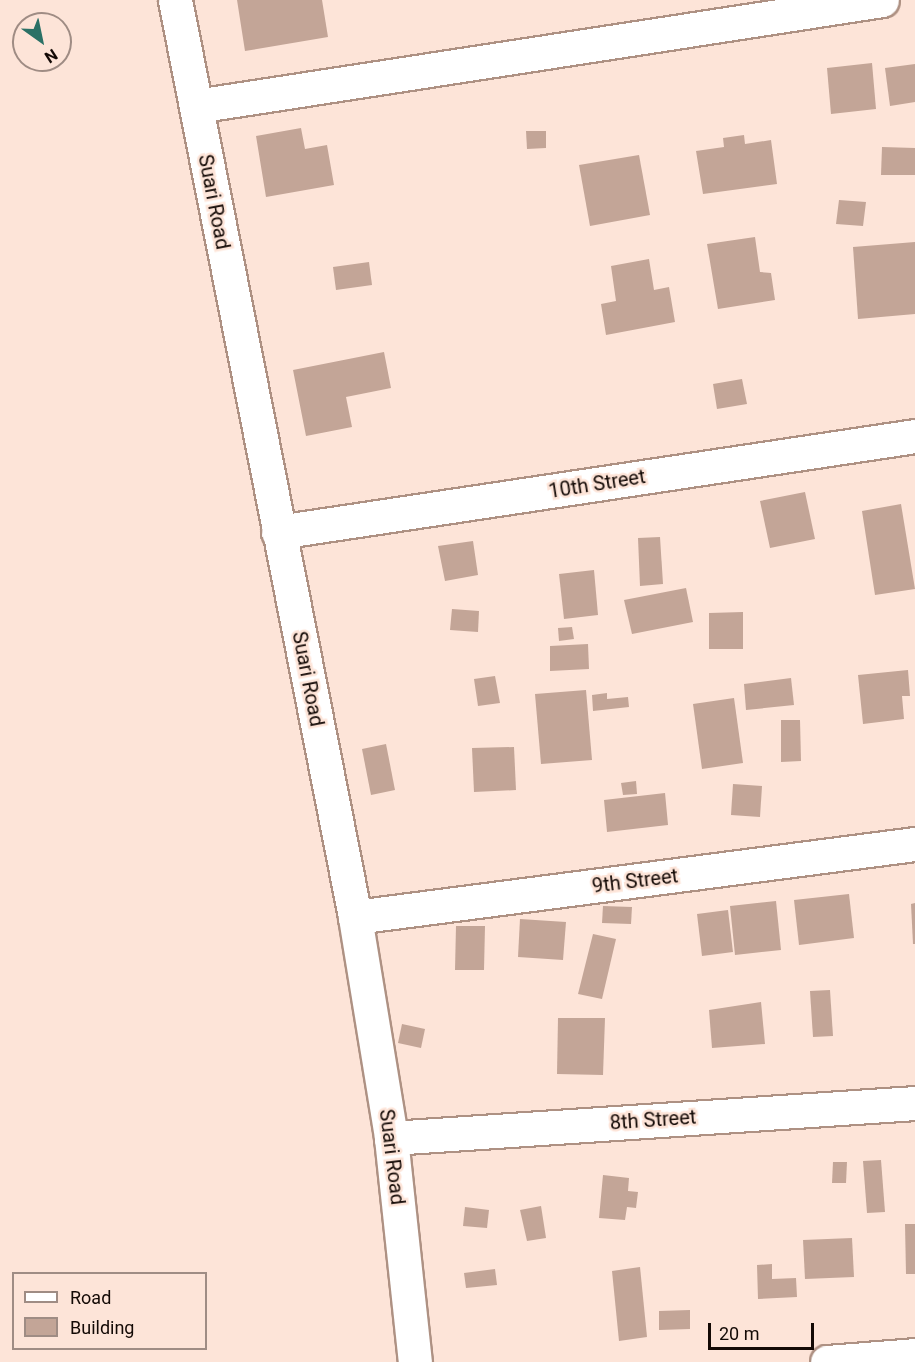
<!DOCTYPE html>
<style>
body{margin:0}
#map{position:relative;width:915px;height:1362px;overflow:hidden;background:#fde4d8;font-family:Roboto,sans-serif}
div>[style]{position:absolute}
.building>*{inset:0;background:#c3a597}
.roads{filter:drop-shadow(2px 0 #ae9183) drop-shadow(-2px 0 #ae9183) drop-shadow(0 2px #ae9183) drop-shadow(0 -2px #ae9183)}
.minor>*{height:33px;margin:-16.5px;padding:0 16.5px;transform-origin:16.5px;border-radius:16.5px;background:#fff}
span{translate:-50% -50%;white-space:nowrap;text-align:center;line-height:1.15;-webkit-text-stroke:5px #fde4d8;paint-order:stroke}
.street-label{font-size:20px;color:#130905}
.legend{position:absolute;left:12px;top:1272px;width:195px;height:78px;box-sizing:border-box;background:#fde4d8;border:2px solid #9f8c84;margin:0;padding:8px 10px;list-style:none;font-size:18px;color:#130905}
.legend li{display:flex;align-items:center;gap:12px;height:30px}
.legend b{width:30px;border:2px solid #9f8c84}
.north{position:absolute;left:12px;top:12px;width:60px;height:60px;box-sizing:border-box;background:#fde4d8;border:2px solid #9f8c84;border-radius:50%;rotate:147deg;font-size:16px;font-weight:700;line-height:24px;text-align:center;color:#130905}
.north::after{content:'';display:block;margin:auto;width:21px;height:27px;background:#2b7166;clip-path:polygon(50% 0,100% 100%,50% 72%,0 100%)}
.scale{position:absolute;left:708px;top:1323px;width:106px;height:27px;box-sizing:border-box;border:3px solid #130905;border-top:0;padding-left:8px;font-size:18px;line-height:21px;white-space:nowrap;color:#130905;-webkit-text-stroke:4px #fde4d8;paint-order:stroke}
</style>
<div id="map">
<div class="building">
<i style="clip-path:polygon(237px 0,322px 0,328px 37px,245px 51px)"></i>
<i style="clip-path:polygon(872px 63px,876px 109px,831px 114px,827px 68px)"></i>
<i style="clip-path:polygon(915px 64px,915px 102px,890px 106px,885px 68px)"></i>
<i style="clip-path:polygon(301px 128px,305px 149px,327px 145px,334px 185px,266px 197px,256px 136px)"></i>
<i style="clip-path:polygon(526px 131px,546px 131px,546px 148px,527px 149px)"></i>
<i style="clip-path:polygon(744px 135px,745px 144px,771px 140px,777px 184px,703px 194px,696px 151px,724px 147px,723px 138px)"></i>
<i style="clip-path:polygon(882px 147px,915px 148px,915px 175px,881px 175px)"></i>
<i style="clip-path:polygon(639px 155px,650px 215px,590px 226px,579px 165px)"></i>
<i style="clip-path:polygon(839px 200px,866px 202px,863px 226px,836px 224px)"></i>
<i style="clip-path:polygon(755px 237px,760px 272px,771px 273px,775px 300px,718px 309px,707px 244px)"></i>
<i style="clip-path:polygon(915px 242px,915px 314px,858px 319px,853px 247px)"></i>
<i style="clip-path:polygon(649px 259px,654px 290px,669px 287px,675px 322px,606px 335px,601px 304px,616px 301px,611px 266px)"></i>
<i style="clip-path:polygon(369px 262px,372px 285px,336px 290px,333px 267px)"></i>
<i style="clip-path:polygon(384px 352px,391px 388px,346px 397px,352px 427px,306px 436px,293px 370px)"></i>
<i style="clip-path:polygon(742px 379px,747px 404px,717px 409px,713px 384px)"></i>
<i style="clip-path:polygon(805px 492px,815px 539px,770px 548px,760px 501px)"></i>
<i style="clip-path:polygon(901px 504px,915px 589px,875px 595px,862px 511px)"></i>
<i style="clip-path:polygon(660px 537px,663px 584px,640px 586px,638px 538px)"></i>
<i style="clip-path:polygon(473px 541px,478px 575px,445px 581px,438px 546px)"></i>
<i style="clip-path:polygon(594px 570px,598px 615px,564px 619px,559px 574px)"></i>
<i style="clip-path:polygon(686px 588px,693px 622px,632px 634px,624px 600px)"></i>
<i style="clip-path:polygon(452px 609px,479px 611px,478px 632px,450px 630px)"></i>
<i style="clip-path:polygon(743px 612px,743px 649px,709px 649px,709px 613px)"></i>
<i style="clip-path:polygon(572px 627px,574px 639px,559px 641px,558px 628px)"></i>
<i style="clip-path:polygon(588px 644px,589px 669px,550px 671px,550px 646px)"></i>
<i style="clip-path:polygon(908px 670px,910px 696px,902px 696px,904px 719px,863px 724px,858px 675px)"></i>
<i style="clip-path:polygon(495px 676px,500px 703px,478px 706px,474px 679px)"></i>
<i style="clip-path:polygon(791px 678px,794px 705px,746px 710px,744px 684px)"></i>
<i style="clip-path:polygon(586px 690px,592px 760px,541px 764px,535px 694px)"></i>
<i style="clip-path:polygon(607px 693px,607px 699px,628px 697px,629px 707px,593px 711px,592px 695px)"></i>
<i style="clip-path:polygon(734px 698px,743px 763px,702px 769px,693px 704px)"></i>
<i style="clip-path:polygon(781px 720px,800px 720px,801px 761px,781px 762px)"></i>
<i style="clip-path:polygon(386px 744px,395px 790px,371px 795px,362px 749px)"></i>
<i style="clip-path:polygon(514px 747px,516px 790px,474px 792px,472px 748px)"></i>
<i style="clip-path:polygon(636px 781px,637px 794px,623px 795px,621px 783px)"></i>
<i style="clip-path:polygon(733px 784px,762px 786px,760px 817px,731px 815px)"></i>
<i style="clip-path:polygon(665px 793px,668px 825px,607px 832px,604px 800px)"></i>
<i style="clip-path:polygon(849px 894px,854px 938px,799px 945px,794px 900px)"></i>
<i style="clip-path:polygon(776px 901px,781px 950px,735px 955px,730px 906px)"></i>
<i style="clip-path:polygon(915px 903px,915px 944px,913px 944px,911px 904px)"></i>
<i style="clip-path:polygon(603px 906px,632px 907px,631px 924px,602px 923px)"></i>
<i style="clip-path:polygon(728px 910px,733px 952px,702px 956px,697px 914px)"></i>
<i style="clip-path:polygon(520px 919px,566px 922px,563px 960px,518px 957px)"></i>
<i style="clip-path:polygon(456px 926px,485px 926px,484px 970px,455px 970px)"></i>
<i style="clip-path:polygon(593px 934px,616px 939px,602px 999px,578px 994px)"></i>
<i style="clip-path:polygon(830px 990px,833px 1036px,813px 1037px,810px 991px)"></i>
<i style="clip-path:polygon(761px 1002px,765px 1044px,712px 1048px,709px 1010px)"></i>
<i style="clip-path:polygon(558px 1018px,605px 1018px,603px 1075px,557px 1074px)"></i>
<i style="clip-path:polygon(402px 1024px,425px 1029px,421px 1048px,398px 1043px)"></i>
<i style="clip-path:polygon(881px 1160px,885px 1212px,867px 1213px,863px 1161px)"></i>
<i style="clip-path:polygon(833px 1162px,847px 1162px,846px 1183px,832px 1183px)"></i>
<i style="clip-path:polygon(603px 1175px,629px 1178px,628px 1191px,638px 1192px,636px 1208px,627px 1207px,625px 1220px,599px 1218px)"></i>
<i style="clip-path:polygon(541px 1206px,546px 1238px,527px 1241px,520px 1210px)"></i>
<i style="clip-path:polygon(465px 1207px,489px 1210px,487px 1228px,463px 1226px)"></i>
<i style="clip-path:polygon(905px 1224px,915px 1224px,915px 1274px,906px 1274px)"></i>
<i style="clip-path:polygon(852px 1238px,854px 1277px,805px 1279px,803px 1240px)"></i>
<i style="clip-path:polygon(772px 1264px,772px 1279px,796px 1278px,797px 1297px,758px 1299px,757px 1265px)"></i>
<i style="clip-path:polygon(640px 1267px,647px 1337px,619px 1341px,612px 1271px)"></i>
<i style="clip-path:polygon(495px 1269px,497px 1285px,466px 1288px,464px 1273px)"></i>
<i style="clip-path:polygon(690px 1310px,690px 1329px,659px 1330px,659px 1311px)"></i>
</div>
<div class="roads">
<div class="minor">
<i style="left:175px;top:0;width:934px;rotate:78.89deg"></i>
<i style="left:355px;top:917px;width:224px;rotate:80.7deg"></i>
<i style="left:391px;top:1138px;width:225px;rotate:83.9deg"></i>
<i style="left:196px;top:106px;width:694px;rotate:-8.78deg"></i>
<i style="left:278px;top:532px;width:644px;rotate:-8.57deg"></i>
<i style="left:355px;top:917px;width:565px;rotate:-7.43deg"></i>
<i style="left:391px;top:1138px;width:525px;rotate:-3.82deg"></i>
<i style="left:827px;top:1362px;width:88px;rotate:-4.5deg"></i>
</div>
</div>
<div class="street-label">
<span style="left:214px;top:202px;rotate:79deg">Suari Road</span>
<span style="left:597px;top:484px;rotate:-9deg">10th Street</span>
<span style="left:308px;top:679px;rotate:79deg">Suari Road</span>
<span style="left:635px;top:881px;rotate:-7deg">9th Street</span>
<span style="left:653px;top:1120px;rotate:-4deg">8th Street</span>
<span style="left:392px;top:1157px;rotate:83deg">Suari Road</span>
</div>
<ul class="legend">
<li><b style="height:8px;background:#fff"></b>Road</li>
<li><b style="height:16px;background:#c3a597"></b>Building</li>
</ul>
<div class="north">N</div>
<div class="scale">20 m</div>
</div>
